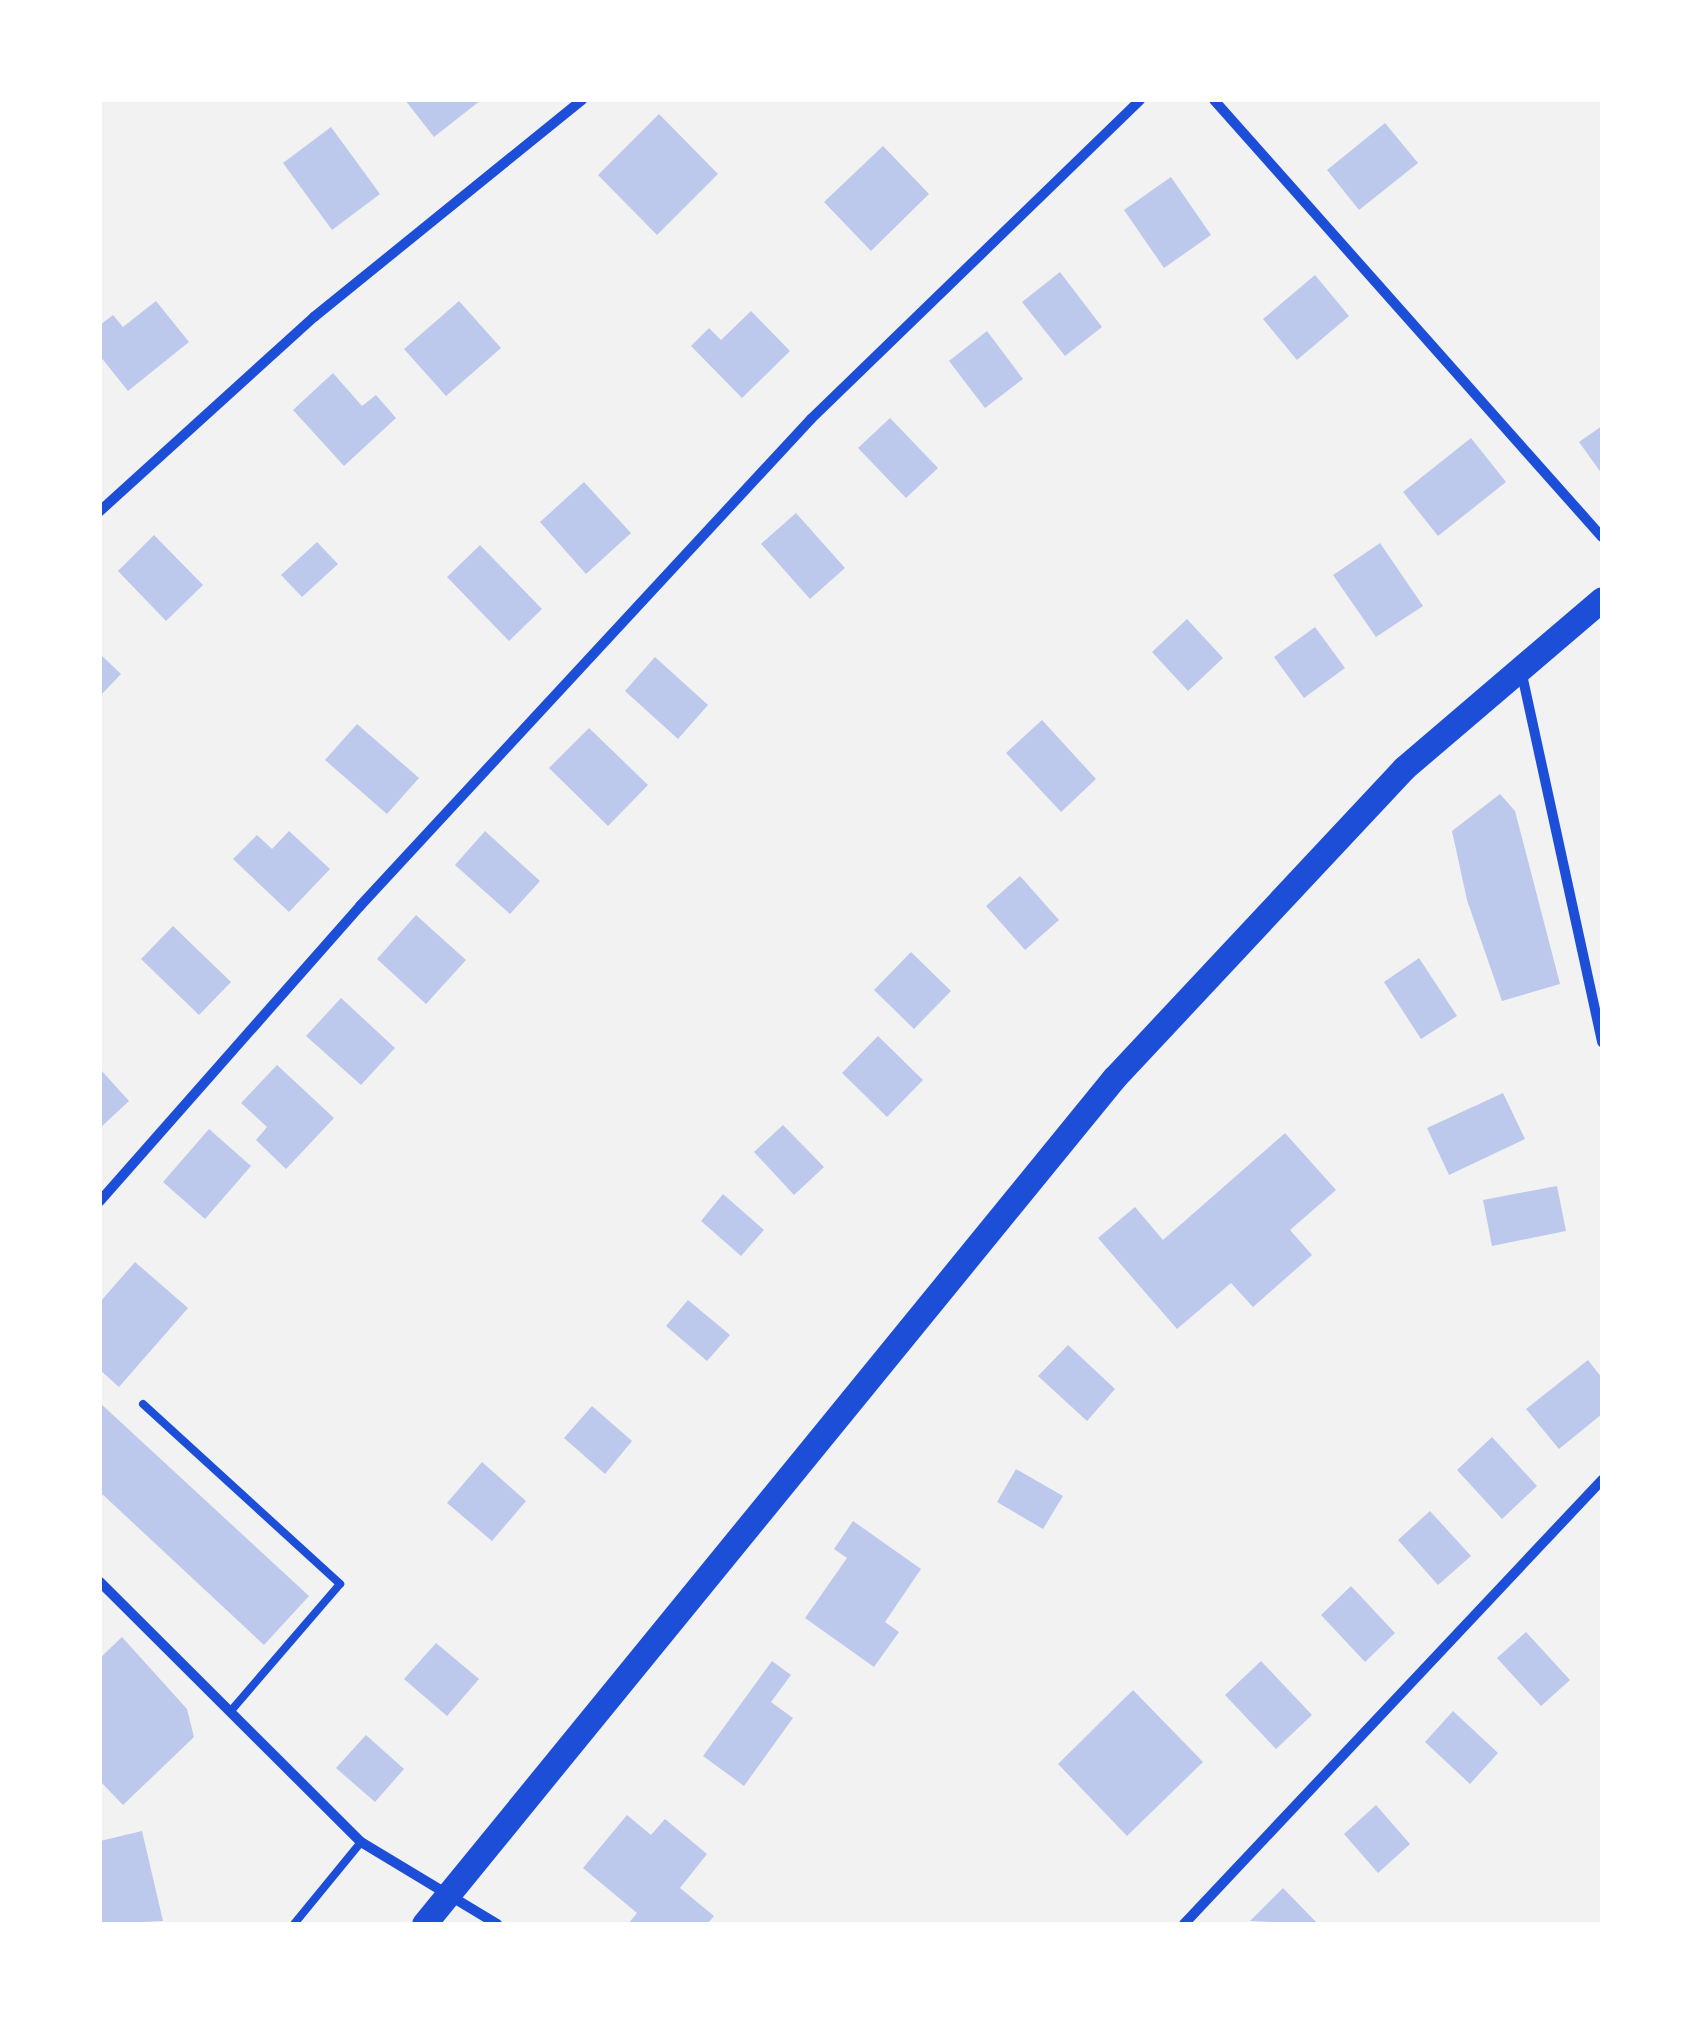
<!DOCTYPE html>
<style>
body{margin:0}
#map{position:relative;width:1702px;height:2024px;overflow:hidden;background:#f2f2f2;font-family:"Nunito Sans",sans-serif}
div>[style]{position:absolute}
.building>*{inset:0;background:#bdc9ec}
.service>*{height:8px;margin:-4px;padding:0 4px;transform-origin:4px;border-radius:4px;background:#1d4ed8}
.minor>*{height:10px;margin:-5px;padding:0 5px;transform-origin:5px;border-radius:5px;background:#1d4ed8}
.primary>*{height:25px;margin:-12.5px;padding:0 12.5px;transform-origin:12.5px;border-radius:12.5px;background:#1d4ed8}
span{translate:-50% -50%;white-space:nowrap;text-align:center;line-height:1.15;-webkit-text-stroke:9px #fff;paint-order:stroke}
.frame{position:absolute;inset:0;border:102px solid #fff;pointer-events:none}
</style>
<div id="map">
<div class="building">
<i style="clip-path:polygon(405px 100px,481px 100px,434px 137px)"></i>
<i style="clip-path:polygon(659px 114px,718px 174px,657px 235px,598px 175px)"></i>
<i style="clip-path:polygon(1385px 123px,1418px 163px,1359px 210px,1327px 170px)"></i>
<i style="clip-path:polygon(331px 127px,380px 194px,332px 230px,283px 163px)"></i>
<i style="clip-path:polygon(883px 146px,929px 194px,871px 251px,824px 202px)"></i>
<i style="clip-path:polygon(1171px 177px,1211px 235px,1164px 268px,1124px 210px)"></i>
<i style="clip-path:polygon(1060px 272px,1102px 327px,1065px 356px,1022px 302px)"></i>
<i style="clip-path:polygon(1315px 275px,1349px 316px,1297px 360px,1263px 319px)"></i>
<i style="clip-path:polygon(156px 301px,189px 342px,128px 391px,100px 356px,100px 325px,113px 315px,123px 327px)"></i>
<i style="clip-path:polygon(459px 301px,501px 348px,446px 396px,404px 349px)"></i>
<i style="clip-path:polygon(751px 311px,790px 351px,742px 398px,691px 346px,709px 328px,721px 340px)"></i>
<i style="clip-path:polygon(987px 331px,1023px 379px,985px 408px,949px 361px)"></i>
<i style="clip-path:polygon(333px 373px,362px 406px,376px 395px,396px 418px,344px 466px,293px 410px)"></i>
<i style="clip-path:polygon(890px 418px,938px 468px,906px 498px,858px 448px)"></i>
<i style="clip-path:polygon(1602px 426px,1602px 474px,1579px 442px)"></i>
<i style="clip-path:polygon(1471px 438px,1506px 482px,1438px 536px,1403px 492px)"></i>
<i style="clip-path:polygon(584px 482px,631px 533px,586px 574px,540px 522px)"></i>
<i style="clip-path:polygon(796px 513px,845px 568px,810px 599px,761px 544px)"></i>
<i style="clip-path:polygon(154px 535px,203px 585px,166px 621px,118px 571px)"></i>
<i style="clip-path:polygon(317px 542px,338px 564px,302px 597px,281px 575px)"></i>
<i style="clip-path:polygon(1380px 543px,1423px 606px,1376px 637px,1333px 575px)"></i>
<i style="clip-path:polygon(480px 545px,542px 609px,509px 641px,447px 577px)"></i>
<i style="clip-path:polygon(1187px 619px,1223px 658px,1188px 691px,1152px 652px)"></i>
<i style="clip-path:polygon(1315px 627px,1345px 668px,1304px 698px,1274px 657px)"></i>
<i style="clip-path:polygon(100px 654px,121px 674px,100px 696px)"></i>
<i style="clip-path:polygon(655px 657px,708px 705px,678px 739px,625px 691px)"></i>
<i style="clip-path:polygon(1042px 720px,1096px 779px,1061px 812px,1006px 753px)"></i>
<i style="clip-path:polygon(357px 724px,419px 778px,387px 814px,325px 760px)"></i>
<i style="clip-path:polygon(589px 728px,648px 785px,608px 826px,549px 768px)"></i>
<i style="clip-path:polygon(1500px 794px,1515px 811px,1560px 984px,1502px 1001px,1467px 900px,1452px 831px)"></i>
<i style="clip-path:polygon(289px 831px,330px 869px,289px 912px,233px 859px,257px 835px,272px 849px)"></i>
<i style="clip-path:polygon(485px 831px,540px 881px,510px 914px,455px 865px)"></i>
<i style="clip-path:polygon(1020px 876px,1059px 920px,1025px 950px,986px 906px)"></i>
<i style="clip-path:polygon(416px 915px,466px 960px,426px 1004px,377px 959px)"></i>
<i style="clip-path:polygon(173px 926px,231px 982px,199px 1015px,141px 959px)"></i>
<i style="clip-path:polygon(911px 952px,951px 991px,914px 1029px,874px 990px)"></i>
<i style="clip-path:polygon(1419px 958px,1457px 1016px,1421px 1039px,1384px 982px)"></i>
<i style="clip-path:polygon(341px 998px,395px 1048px,361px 1085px,306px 1036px)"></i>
<i style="clip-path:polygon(878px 1036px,923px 1080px,887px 1117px,842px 1073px)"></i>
<i style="clip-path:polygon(277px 1065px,334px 1118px,286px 1169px,256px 1140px,267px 1127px,241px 1103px)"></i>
<i style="clip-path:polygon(100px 1069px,129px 1101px,100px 1128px)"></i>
<i style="clip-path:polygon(1503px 1093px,1525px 1139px,1449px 1175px,1427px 1128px)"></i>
<i style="clip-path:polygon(783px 1125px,824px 1167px,794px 1195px,754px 1152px)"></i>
<i style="clip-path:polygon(209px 1129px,251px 1166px,205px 1219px,163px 1182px)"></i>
<i style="clip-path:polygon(1285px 1133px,1336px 1190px,1290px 1230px,1312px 1255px,1253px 1307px,1231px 1283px,1177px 1329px,1098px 1238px,1135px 1207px,1163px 1240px)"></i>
<i style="clip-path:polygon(1557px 1186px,1566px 1231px,1492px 1246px,1483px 1200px)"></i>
<i style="clip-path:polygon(723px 1194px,764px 1230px,741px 1256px,701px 1221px)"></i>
<i style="clip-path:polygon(135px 1262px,188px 1308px,119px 1387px,100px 1370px,100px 1302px)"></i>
<i style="clip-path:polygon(688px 1300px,730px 1335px,707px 1361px,666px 1326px)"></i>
<i style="clip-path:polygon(1068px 1345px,1115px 1389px,1087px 1421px,1038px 1376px)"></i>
<i style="clip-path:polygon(1588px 1360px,1602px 1378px,1602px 1414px,1559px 1449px,1526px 1409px)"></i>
<i style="clip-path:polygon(100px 1403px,309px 1596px,264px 1645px,100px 1492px)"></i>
<i style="clip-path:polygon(592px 1406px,632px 1441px,605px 1474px,564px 1438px)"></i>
<i style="clip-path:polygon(1492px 1437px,1537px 1486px,1502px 1519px,1457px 1470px)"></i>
<i style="clip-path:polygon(482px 1462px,526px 1501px,492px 1541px,447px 1503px)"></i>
<i style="clip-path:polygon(1016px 1469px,1063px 1496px,1043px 1529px,997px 1502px)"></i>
<i style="clip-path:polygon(1430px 1511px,1471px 1556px,1438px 1585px,1398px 1540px)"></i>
<i style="clip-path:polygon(853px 1521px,921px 1569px,885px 1622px,899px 1632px,874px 1667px,805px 1618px,847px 1558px,834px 1549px)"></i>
<i style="clip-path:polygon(1351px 1586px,1395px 1633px,1365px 1662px,1321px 1615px)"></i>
<i style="clip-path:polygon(1526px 1632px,1570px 1680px,1541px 1706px,1497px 1658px)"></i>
<i style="clip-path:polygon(122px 1637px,187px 1709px,194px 1737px,123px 1805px,100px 1781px,100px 1658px)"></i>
<i style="clip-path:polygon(436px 1643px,479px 1679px,447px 1716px,404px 1679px)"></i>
<i style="clip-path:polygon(772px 1661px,791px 1675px,771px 1702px,793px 1718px,744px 1786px,703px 1756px)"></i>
<i style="clip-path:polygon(1261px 1661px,1312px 1715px,1276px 1749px,1225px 1695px)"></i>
<i style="clip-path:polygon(1133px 1690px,1203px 1762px,1127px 1836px,1058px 1764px)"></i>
<i style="clip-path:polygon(1453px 1711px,1498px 1753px,1470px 1784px,1425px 1742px)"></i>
<i style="clip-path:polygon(366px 1735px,404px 1769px,375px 1802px,336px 1768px)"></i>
<i style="clip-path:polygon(1376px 1805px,1410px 1844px,1378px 1873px,1344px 1834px)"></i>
<i style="clip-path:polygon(627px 1815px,651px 1835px,665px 1819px,707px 1854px,680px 1888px,714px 1916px,707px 1924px,628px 1924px,637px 1913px,583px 1868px)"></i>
<i style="clip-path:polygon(142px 1831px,163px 1921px,100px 1924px,100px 1841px)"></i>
<i style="clip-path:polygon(1283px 1888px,1318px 1924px,1250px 1921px)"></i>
</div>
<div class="service">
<i style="left:143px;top:1404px;width:267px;rotate:42.4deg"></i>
<i style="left:340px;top:1584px;width:169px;rotate:130.7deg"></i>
<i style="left:294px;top:1924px;width:106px;rotate:-50.7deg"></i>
</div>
<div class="minor">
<i style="left:1214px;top:100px;width:584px;rotate:48.4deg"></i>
<i style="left:100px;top:511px;width:289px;rotate:-42.2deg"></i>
<i style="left:314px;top:317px;width:345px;rotate:-39deg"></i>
<i style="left:1521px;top:670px;width:381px;rotate:77.7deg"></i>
<i style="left:100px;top:1201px;width:393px;rotate:-48.6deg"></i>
<i style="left:360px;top:906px;width:664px;rotate:-47.2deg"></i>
<i style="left:811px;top:419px;width:458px;rotate:-44.1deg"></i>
<i style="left:100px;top:1582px;width:368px;rotate:44.9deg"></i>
<i style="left:361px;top:1842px;width:159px;rotate:31.1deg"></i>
<i style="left:1184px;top:1924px;width:610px;rotate:-46.73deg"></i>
</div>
<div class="primary">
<i style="left:424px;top:1924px;width:1092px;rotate:-50.8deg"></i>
<i style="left:1114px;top:1078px;width:424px;rotate:-46.9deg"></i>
<i style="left:1404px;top:768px;width:260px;rotate:-40.5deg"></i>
</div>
<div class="frame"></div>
</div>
